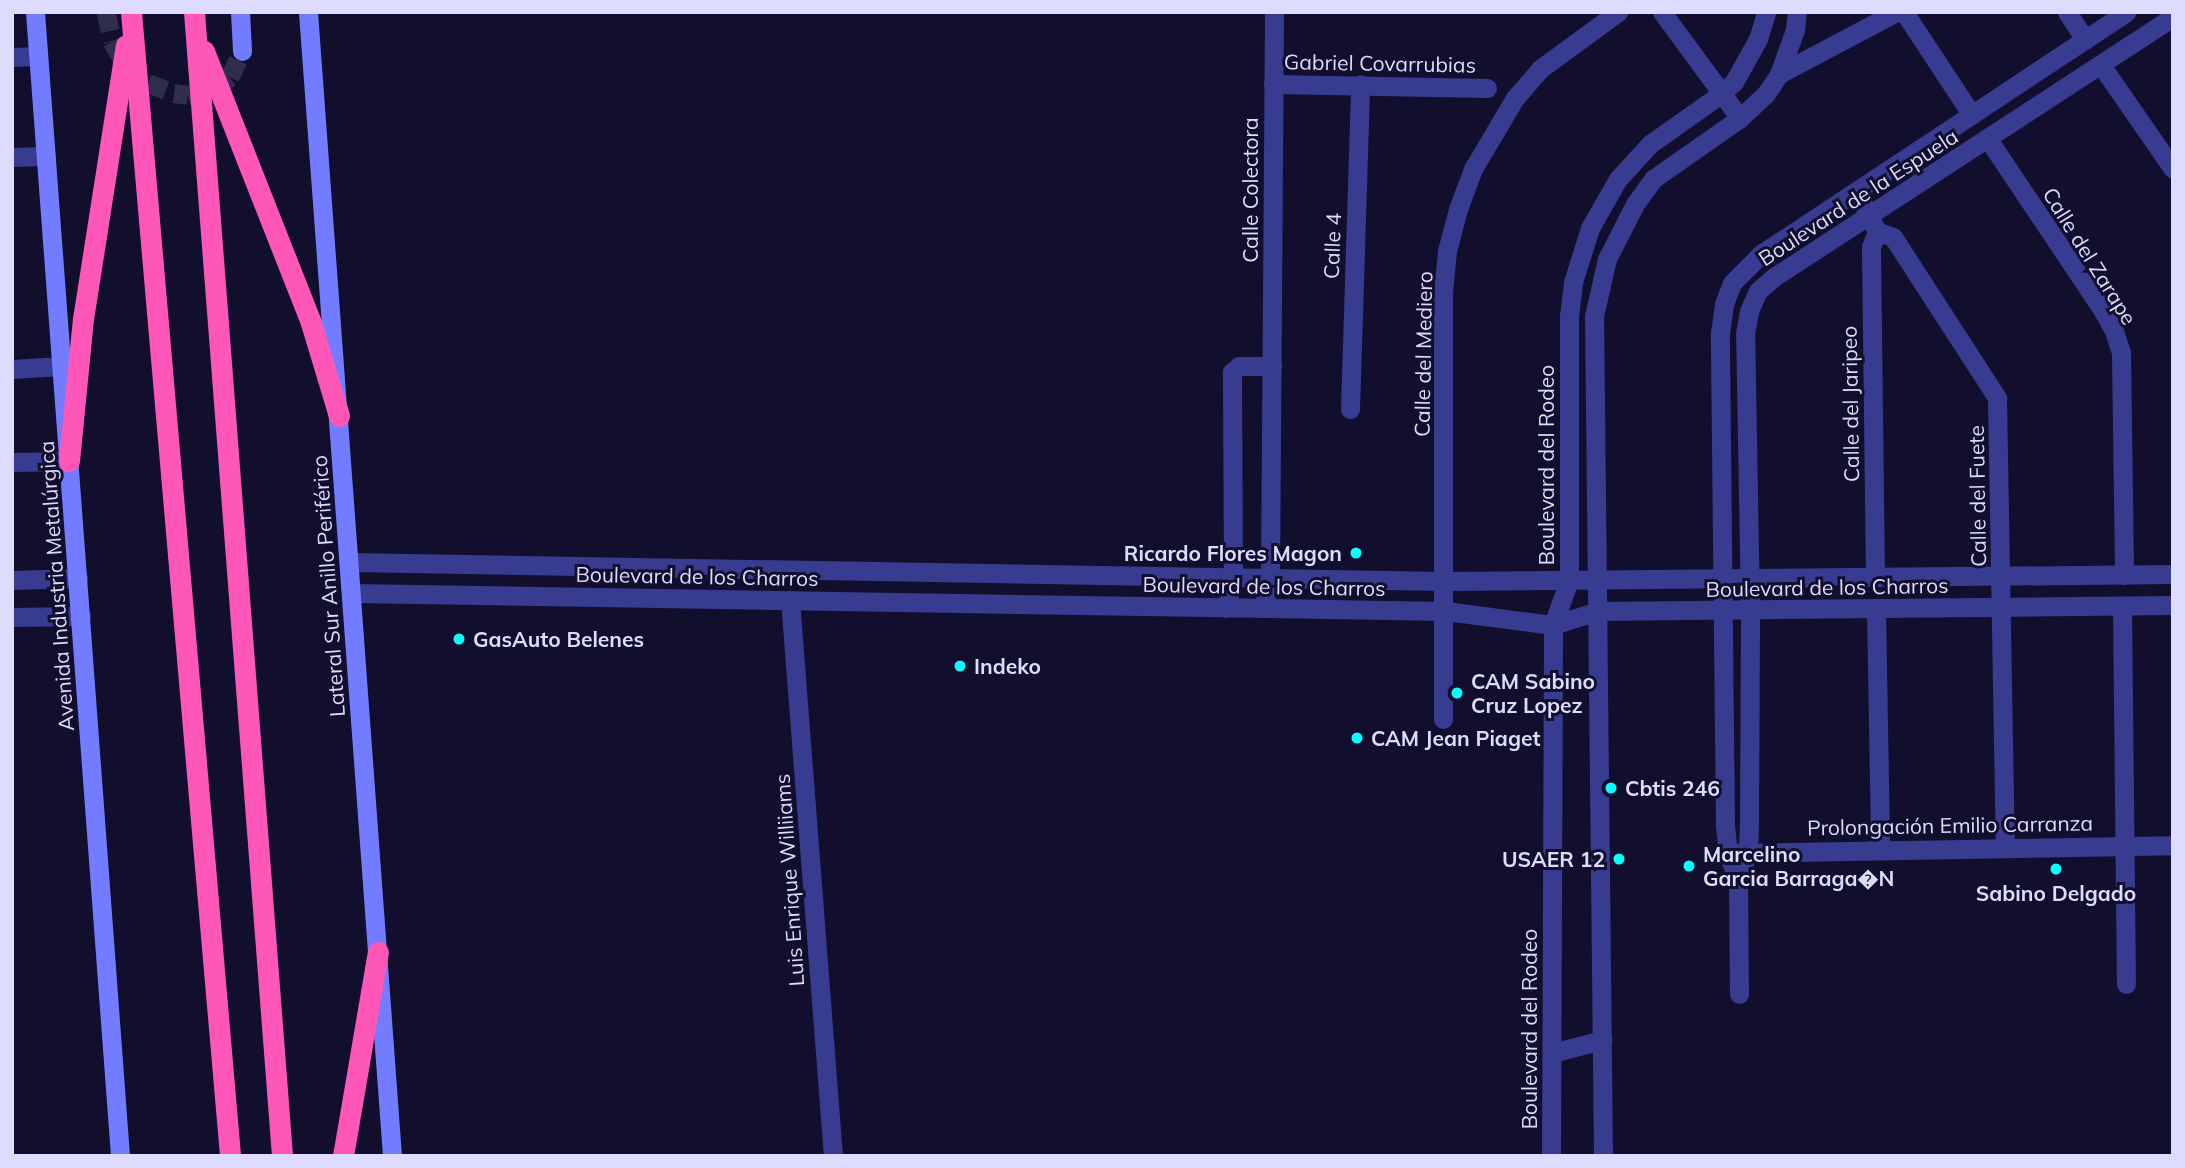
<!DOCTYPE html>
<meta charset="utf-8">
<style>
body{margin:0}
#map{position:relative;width:2185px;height:1168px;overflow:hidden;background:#120f2e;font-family:Mulish,sans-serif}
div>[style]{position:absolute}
.secondary-tunnel>*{height:19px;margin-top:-9.5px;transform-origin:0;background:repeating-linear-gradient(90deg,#302e4d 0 19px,transparent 0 29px)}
.minor>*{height:19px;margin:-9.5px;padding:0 9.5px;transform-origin:9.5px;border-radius:9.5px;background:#373c90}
.tertiary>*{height:19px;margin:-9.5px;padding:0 9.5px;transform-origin:9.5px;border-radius:9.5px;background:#373c90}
.secondary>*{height:19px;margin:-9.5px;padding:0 9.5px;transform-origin:9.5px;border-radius:9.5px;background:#737cff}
.motorway>*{height:21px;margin:-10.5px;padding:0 10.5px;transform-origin:10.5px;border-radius:10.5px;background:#ff57b7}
.dots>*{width:19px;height:19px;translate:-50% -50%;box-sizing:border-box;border:4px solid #120f2e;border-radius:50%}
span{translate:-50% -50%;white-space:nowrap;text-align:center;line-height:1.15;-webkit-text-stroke:6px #120f2e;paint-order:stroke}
.street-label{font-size:21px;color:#dddcff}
.poi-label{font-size:21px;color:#dddcff;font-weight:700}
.right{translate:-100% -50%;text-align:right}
.left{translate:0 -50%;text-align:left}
.frame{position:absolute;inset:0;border:14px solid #dddcff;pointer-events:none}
</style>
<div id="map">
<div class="secondary-tunnel">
<i style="left:106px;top:12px;width:30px;rotate:78deg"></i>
<i style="left:112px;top:41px;width:28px;rotate:60deg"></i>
<i style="left:126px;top:65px;width:28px;rotate:39deg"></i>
<i style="left:148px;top:83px;width:28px;rotate:21deg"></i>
<i style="left:174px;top:93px;width:14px;rotate:8deg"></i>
<i style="left:188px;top:95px;width:28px;rotate:-13deg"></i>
<i style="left:215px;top:89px;width:19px;rotate:-39deg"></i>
<i style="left:230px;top:77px;width:29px;rotate:-65deg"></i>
</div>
<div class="minor">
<i style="left:1662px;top:12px;width:132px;rotate:53.7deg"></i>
<i style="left:1904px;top:12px;width:123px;rotate:56.6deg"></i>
<i style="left:2067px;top:12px;width:33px;rotate:57deg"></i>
<i style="left:12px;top:57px;width:26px;rotate:-2deg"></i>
<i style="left:2101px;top:65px;width:126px;rotate:55.3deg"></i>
<i style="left:1779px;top:74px;width:132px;rotate:-27.9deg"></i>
<i style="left:1273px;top:84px;width:214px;rotate:1.1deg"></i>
<i style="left:1988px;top:139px;width:207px;rotate:56.2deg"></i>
<i style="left:2103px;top:311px;width:23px;rotate:61deg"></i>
<i style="left:2114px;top:331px;width:23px;rotate:72deg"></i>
<i style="left:2121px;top:353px;width:222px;rotate:89.2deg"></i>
<i style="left:12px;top:157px;width:34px;rotate:-2deg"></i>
<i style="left:1863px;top:204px;width:30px;rotate:63deg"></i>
<i style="left:1877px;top:231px;width:17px;rotate:21deg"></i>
<i style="left:1893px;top:237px;width:192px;rotate:57.1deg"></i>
<i style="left:1997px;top:398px;width:449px;rotate:89deg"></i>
<i style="left:12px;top:369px;width:50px;rotate:-3.4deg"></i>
<i style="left:1350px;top:409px;width:325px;rotate:-88.2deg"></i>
<i style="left:12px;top:462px;width:57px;rotate:-1deg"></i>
<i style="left:350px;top:562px;width:1096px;rotate:0.99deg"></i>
<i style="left:1446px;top:581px;width:727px;rotate:-0.55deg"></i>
<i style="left:1875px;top:578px;width:331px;rotate:-90.7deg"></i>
<i style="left:1871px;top:247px;width:17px;rotate:-69deg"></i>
<i style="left:12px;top:580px;width:66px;rotate:-1.7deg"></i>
<i style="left:352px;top:593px;width:1094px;rotate:0.94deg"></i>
<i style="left:1446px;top:611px;width:108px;rotate:7.5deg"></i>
<i style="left:1553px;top:625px;width:47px;rotate:-17.3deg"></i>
<i style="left:1598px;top:611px;width:575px;rotate:-0.6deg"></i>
<i style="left:790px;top:600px;width:558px;rotate:85.58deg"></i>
<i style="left:2122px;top:606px;width:378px;rotate:89.4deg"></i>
<i style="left:1226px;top:608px;width:32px;rotate:-77deg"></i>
<i style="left:1233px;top:577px;width:205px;rotate:-90.3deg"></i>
<i style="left:1232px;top:372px;width:9px;rotate:-41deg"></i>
<i style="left:1239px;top:366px;width:33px"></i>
<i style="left:1263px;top:608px;width:31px;rotate:-77deg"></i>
<i style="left:1270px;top:578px;width:563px;rotate:-89.59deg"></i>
<i style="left:1876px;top:609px;width:240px;rotate:89deg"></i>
<i style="left:12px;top:617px;width:69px;rotate:-0.8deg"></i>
<i style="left:1443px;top:719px;width:427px;rotate:-90deg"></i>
<i style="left:1443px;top:292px;width:41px;rotate:-84.4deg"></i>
<i style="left:1447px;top:251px;width:43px;rotate:-75.3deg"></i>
<i style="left:1458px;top:209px;width:43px;rotate:-69.4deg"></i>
<i style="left:1473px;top:169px;width:82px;rotate:-59.4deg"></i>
<i style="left:1515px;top:98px;width:38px;rotate:-49deg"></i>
<i style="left:1540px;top:69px;width:97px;rotate:-36.2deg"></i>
<i style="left:1736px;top:853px;width:437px;rotate:-1deg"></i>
<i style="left:1738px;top:880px;width:28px;rotate:-111deg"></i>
<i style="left:1728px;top:854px;width:28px;rotate:-96deg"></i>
<i style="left:1725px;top:826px;width:493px;rotate:-90.6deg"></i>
<i style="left:1720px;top:333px;width:29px;rotate:-82deg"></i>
<i style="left:1724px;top:304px;width:22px;rotate:-69deg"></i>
<i style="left:1732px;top:283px;width:41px;rotate:-45deg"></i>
<i style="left:1761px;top:254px;width:438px;rotate:-33.5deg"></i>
<i style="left:1739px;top:994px;width:114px;rotate:-90.5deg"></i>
<i style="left:1738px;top:880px;width:31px;rotate:-71deg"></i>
<i style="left:1748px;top:851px;width:35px;rotate:-88deg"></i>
<i style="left:1749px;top:816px;width:206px;rotate:-89.7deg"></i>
<i style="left:1750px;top:610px;width:276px;rotate:-91deg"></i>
<i style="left:1745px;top:334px;width:23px;rotate:-80deg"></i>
<i style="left:1749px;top:311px;width:22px;rotate:-66deg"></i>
<i style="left:1758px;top:291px;width:21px;rotate:-41deg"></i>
<i style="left:1774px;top:277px;width:476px;rotate:-33.1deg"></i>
</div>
<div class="tertiary">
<i style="left:1552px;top:1053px;width:52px;rotate:-14.6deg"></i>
<i style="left:1551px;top:1156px;width:531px;rotate:-89.78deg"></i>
<i style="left:1553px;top:625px;width:48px;rotate:-70.4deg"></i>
<i style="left:1569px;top:580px;width:264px;rotate:-90deg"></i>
<i style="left:1569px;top:316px;width:34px;rotate:-83deg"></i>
<i style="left:1573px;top:282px;width:57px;rotate:-72.5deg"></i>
<i style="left:1590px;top:228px;width:56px;rotate:-60.3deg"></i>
<i style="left:1618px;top:179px;width:47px;rotate:-47.6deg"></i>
<i style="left:1650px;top:144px;width:88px;rotate:-35.3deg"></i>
<i style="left:1722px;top:93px;width:16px;rotate:-43deg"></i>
<i style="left:1734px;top:82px;width:49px;rotate:-60.8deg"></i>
<i style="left:1758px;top:39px;width:28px;rotate:-73deg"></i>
<i style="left:1603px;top:1156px;width:840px;rotate:-90.61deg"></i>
<i style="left:1594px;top:316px;width:58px;rotate:-77.2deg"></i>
<i style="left:1607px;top:259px;width:62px;rotate:-63deg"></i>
<i style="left:1635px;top:204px;width:31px;rotate:-54deg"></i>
<i style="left:1653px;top:179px;width:106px;rotate:-35deg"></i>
<i style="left:1740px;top:118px;width:34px;rotate:-43deg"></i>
<i style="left:1765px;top:95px;width:25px;rotate:-56deg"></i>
<i style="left:1779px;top:74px;width:47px;rotate:-70deg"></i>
<i style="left:1795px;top:30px;width:18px;rotate:-84deg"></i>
</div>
<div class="secondary">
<i style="left:35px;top:12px;width:1147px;rotate:85.75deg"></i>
<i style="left:240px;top:12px;width:39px;rotate:87deg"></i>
<i style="left:308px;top:12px;width:1147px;rotate:85.8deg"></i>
</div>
<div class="motorway">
<i style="left:131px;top:12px;width:1148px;rotate:85.05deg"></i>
<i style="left:194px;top:12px;width:1147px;rotate:85.6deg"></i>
<i style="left:204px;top:51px;width:292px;rotate:68.5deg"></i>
<i style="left:311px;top:323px;width:97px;rotate:73.2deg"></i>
<i style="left:69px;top:461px;width:143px;rotate:-84.4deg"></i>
<i style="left:83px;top:319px;width:277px;rotate:-81.1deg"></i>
<i style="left:343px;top:1156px;width:207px;rotate:-80.3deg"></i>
</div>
<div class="dots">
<i style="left:1356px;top:553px;background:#08fdff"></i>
<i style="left:459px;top:639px;background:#08fdff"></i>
<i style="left:960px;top:666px;background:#08fdff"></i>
<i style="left:1457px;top:693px;background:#08fdff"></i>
<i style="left:1357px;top:738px;background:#08fdff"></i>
<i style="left:1611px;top:788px;background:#08fdff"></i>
<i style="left:1619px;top:859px;background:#08fdff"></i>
<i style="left:1689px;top:866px;background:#08fdff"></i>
<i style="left:2056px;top:869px;background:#08fdff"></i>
</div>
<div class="street-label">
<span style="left:1380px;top:63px;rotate:1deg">Gabriel Covarrubias</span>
<span style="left:1250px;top:190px;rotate:-90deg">Calle Colectora</span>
<span style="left:1858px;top:197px;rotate:-33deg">Boulevard de la Espuela</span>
<span style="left:1332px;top:246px;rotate:-88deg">Calle 4</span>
<span style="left:2090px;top:256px;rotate:58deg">Calle del Zarape</span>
<span style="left:1423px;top:354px;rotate:-89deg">Calle del Mediero</span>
<span style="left:1850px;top:404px;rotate:-91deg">Calle del Jaripeo</span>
<span style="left:1546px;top:465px;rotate:-90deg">Boulevard del Rodeo</span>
<span style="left:1977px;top:496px;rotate:-91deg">Calle del Fuete</span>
<span style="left:697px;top:576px;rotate:1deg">Boulevard de los Charros</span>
<span style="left:56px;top:586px;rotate:-94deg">Avenida Industria Metalúrgica</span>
<span style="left:328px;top:586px;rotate:-94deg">Lateral Sur Anillo Periférico</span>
<span style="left:1264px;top:586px;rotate:1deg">Boulevard de los Charros</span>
<span style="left:1827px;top:587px;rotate:-1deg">Boulevard de los Charros</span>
<span style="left:1950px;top:825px;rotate:-1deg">Prolongación Emilio Carranza</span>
<span style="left:789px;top:880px;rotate:-94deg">Luis Enrique Williiams</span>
<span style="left:1529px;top:1029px;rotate:-90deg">Boulevard del Rodeo</span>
</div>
<div class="poi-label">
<span class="right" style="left:1342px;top:553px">Ricardo Flores Magon</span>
<span class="left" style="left:473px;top:639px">GasAuto Belenes</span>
<span class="left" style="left:974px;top:666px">Indeko</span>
<span class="left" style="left:1471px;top:693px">CAM Sabino<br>Cruz Lopez</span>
<span class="left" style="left:1371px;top:738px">CAM Jean Piaget</span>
<span class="left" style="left:1625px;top:788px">Cbtis 246</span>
<span class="left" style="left:1703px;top:866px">Marcelino<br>Garcia Barraga�N</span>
<span class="right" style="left:1605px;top:859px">USAER 12</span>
<span style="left:2056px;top:893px">Sabino Delgado</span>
</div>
<div class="frame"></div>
</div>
